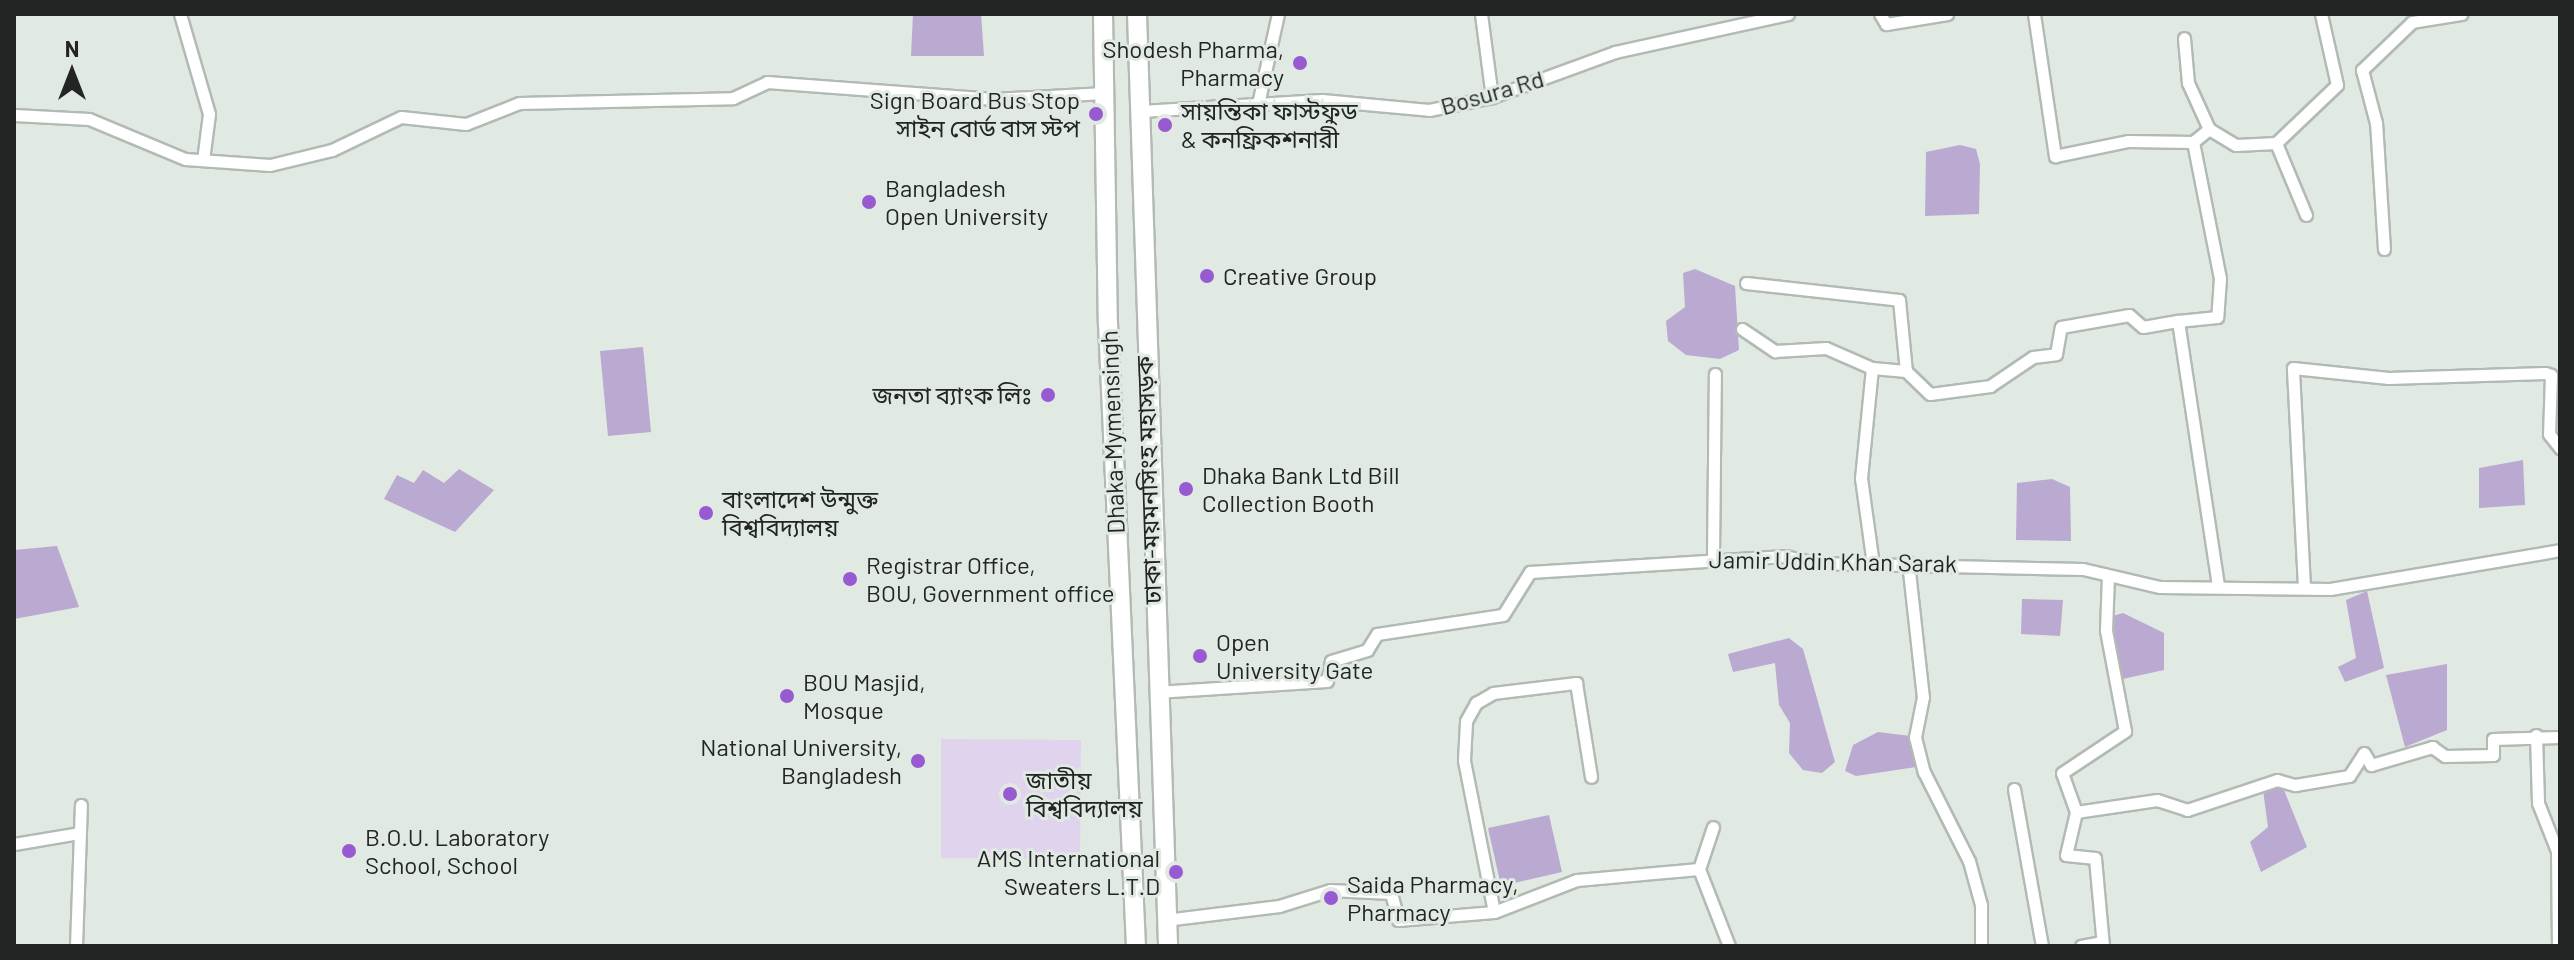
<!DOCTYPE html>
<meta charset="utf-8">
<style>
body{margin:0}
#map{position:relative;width:2574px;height:960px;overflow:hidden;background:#e1e9e3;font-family:Barlow,"Noto Sans Bengali",sans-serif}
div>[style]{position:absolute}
.green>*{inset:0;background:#dfd3ee}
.water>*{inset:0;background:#baa9d1}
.roads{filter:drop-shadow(2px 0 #b3bab4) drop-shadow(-2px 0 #b3bab4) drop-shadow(0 2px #b3bab4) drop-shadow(0 -2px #b3bab4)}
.minor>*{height:11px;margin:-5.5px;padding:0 5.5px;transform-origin:5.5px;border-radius:5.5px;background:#fff}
.trunk>*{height:18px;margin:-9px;padding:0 9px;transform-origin:9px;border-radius:9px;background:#fff}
.dots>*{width:22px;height:22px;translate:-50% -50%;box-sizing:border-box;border:4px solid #e1e9e3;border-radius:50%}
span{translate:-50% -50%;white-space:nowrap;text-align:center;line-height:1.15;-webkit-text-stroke:6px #e1e9e3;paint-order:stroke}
.poi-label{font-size:24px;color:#222523}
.right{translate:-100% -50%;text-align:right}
.left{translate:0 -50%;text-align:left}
.street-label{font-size:24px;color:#222523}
.frame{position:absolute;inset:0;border:16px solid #222523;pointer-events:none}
.north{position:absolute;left:32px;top:32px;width:80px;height:80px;-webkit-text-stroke:6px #e1e9e3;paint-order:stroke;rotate:0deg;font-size:22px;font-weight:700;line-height:32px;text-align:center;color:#222523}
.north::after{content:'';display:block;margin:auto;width:28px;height:36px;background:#222523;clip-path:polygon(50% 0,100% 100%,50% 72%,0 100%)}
</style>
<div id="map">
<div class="green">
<i style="clip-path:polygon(941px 739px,1081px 740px,1080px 859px,941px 858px)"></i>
</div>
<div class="water">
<i style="clip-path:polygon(913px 14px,981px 14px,984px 56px,911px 56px)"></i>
<i style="clip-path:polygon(1960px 145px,1976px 149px,1980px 164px,1979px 214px,1925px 216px,1926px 152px)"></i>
<i style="clip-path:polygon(1695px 269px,1735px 286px,1739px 350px,1720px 359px,1686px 355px,1668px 341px,1666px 321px,1685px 307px,1683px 273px)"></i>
<i style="clip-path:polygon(643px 347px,651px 432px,608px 436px,600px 351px)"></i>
<i style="clip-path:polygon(2523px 460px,2525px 505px,2479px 508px,2479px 468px)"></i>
<i style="clip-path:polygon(459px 469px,494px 490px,455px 532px,384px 499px,397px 475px,414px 483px,423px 470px,444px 483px)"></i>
<i style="clip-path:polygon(2052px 479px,2070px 487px,2071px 541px,2016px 540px,2017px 483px)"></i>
<i style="clip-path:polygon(57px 546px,79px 607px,14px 619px,14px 550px)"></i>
<i style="clip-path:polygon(2367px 591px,2384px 668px,2345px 682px,2338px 667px,2356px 658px,2346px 600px)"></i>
<i style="clip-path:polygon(2022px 599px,2063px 600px,2060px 636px,2021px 634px)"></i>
<i style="clip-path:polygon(2123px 613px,2164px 633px,2164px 670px,2118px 680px,2113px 616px)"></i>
<i style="clip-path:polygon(1789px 638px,1803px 649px,1835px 762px,1822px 773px,1803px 770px,1789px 753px,1790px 723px,1779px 705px,1775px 663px,1733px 672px,1728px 654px)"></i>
<i style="clip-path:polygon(2447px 664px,2447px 730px,2405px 747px,2386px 675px)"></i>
<i style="clip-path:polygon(1878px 732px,1911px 736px,1916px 767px,1856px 776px,1845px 771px,1853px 745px)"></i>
<i style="clip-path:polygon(2282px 785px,2307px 847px,2261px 872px,2250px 842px,2268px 827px,2263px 790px)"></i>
<i style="clip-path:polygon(1549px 815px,1562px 872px,1501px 886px,1488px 828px)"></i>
</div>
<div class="roads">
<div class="minor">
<i style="left:180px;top:14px;width:104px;rotate:73.8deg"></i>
<i style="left:209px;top:114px;width:46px;rotate:97.4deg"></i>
<i style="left:1481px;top:14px;width:84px;rotate:82.5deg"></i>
<i style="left:1880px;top:14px;width:12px;rotate:59deg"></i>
<i style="left:1886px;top:24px;width:62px;rotate:-9.3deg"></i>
<i style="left:2034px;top:14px;width:144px;rotate:81.6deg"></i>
<i style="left:2055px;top:156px;width:75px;rotate:-11.6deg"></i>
<i style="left:2128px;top:141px;width:65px;rotate:0.9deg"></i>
<i style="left:2193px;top:142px;width:21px;rotate:-39deg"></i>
<i style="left:2209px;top:129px;width:51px;rotate:-114.5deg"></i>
<i style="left:2188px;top:83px;width:45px;rotate:-95.1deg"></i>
<i style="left:1258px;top:104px;width:92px;rotate:-77.5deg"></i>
<i style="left:1141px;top:111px;width:181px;rotate:-3.5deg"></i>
<i style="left:1322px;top:100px;width:107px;rotate:5.3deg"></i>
<i style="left:1429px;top:110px;width:64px;rotate:-11.7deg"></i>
<i style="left:1492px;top:97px;width:131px;rotate:-20.1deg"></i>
<i style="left:1615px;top:52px;width:177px;rotate:-12.4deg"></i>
<i style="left:14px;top:115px;width:75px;rotate:3.1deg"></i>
<i style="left:89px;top:119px;width:104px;rotate:22.6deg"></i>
<i style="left:185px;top:159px;width:85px;rotate:4deg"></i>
<i style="left:270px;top:165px;width:64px;rotate:-13.6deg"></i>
<i style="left:332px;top:150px;width:76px;rotate:-25.6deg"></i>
<i style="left:401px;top:117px;width:65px;rotate:6.1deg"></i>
<i style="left:466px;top:124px;width:57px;rotate:-21.6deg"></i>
<i style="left:519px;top:103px;width:214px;rotate:-1.3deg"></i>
<i style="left:733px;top:98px;width:38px;rotate:-25deg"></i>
<i style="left:767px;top:82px;width:228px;rotate:4.3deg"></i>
<i style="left:994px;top:99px;width:110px;rotate:-3.1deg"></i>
<i style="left:2209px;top:129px;width:31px;rotate:31deg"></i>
<i style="left:2236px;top:145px;width:40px;rotate:-2.9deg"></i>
<i style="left:2276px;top:143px;width:78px;rotate:67.4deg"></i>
<i style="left:2193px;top:142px;width:139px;rotate:78.8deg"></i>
<i style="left:2220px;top:278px;width:39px;rotate:94deg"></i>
<i style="left:2217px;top:317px;width:39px;rotate:174deg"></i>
<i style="left:2178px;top:321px;width:267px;rotate:81.4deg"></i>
<i style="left:2276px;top:143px;width:84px;rotate:-43.6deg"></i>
<i style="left:2337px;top:85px;width:73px;rotate:-102.7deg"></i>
<i style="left:2384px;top:249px;width:126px;rotate:-93.6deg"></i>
<i style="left:2376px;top:123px;width:55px;rotate:-104.8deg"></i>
<i style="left:2362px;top:70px;width:69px;rotate:-43.8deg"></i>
<i style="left:2412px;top:22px;width:50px;rotate:-9.3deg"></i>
<i style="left:1746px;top:283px;width:154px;rotate:6.3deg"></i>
<i style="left:1899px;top:300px;width:71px;rotate:84.4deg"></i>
<i style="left:1742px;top:329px;width:40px;rotate:34deg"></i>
<i style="left:1775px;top:351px;width:51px;rotate:-3.4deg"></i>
<i style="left:1826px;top:348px;width:50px;rotate:23.5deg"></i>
<i style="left:1872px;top:368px;width:34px;rotate:5deg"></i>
<i style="left:1906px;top:371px;width:33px;rotate:44deg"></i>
<i style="left:1930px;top:394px;width:61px;rotate:-7.6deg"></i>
<i style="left:1990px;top:386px;width:52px;rotate:-34deg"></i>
<i style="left:2033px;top:357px;width:23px;rotate:-7deg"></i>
<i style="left:2056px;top:354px;width:27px;rotate:-80deg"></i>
<i style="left:2061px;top:327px;width:69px;rotate:-10deg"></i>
<i style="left:2129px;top:315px;width:18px;rotate:41deg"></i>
<i style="left:2143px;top:327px;width:36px;rotate:-10deg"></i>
<i style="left:1872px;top:368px;width:111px;rotate:95.7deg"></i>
<i style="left:1861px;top:478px;width:87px;rotate:82.1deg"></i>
<i style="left:1713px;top:556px;width:182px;rotate:-89.4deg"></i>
<i style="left:1908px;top:562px;width:136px;rotate:83.7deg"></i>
<i style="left:1923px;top:697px;width:41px;rotate:101.3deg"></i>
<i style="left:1915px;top:737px;width:36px;rotate:76deg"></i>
<i style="left:1924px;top:772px;width:100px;rotate:63.2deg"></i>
<i style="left:1969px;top:861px;width:46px;rotate:74.7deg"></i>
<i style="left:1981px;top:905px;width:41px;rotate:90deg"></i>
<i style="left:2304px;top:587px;width:219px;rotate:-92.9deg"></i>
<i style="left:2293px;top:368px;width:96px;rotate:6deg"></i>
<i style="left:2388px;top:378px;width:157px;rotate:-1.8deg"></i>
<i style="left:2545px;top:373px;width:6px;rotate:18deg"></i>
<i style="left:2551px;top:375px;width:59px;rotate:91.9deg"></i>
<i style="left:2549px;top:434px;width:18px;rotate:52deg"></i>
<i style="left:1156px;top:692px;width:171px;rotate:-3.7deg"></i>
<i style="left:1327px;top:681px;width:20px;rotate:-79deg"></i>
<i style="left:1331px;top:661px;width:38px;rotate:-17deg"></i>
<i style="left:1367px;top:650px;width:19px;rotate:-58deg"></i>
<i style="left:1377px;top:634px;width:127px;rotate:-8.6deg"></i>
<i style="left:1503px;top:615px;width:51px;rotate:-57.9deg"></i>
<i style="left:1530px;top:572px;width:256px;rotate:-3.6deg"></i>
<i style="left:1785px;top:556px;width:32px;rotate:13deg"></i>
<i style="left:1816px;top:563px;width:267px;rotate:1.3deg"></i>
<i style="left:2083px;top:569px;width:79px;rotate:13.2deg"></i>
<i style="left:2160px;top:587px;width:170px;rotate:0.7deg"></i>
<i style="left:2330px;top:589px;width:233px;rotate:-9.6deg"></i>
<i style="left:2536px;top:735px;width:68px;rotate:88.3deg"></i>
<i style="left:2538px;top:803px;width:52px;rotate:68.4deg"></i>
<i style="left:2557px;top:851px;width:95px;rotate:89.4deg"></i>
<i style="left:2014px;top:789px;width:159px;rotate:79.9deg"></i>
<i style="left:2076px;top:812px;width:82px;rotate:-8.4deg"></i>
<i style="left:2157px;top:800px;width:32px;rotate:18deg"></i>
<i style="left:2187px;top:810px;width:95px;rotate:-18.4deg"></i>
<i style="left:2277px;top:780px;width:19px;rotate:16deg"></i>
<i style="left:2295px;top:785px;width:55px;rotate:-9.5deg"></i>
<i style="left:2349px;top:776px;width:27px;rotate:-57deg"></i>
<i style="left:2364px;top:753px;width:14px;rotate:60deg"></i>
<i style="left:2371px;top:765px;width:64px;rotate:-16.4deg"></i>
<i style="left:2432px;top:747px;width:16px;rotate:35deg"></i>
<i style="left:2445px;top:756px;width:48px;rotate:-1.2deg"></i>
<i style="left:2493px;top:755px;width:16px;rotate:-90deg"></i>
<i style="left:2493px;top:739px;width:67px;rotate:-1.7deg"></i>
<i style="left:14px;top:844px;width:67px;rotate:-9.5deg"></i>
<i style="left:1699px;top:869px;width:83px;rotate:68.7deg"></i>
<i style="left:1494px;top:912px;width:155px;rotate:-101.2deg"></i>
<i style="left:1464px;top:760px;width:39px;rotate:-87deg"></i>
<i style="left:1466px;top:721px;width:21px;rotate:-61deg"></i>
<i style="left:1476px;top:703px;width:20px;rotate:-30deg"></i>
<i style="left:1493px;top:693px;width:84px;rotate:-6.9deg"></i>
<i style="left:1576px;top:683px;width:95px;rotate:80.9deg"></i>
<i style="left:1165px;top:920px;width:115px;rotate:-7deg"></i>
<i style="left:1279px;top:906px;width:53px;rotate:-17.4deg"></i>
<i style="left:1330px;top:890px;width:61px;rotate:2.8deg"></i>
<i style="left:1391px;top:893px;width:28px;rotate:75deg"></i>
<i style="left:1398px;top:920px;width:96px;rotate:-4.8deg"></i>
<i style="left:1494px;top:912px;width:89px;rotate:-21.1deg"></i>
<i style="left:1577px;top:880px;width:122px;rotate:-5.2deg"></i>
<i style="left:1699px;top:869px;width:44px;rotate:-71.6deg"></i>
<i style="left:76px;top:946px;width:141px;rotate:-88deg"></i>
<i style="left:2081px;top:946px;width:20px;rotate:-11deg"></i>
<i style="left:2103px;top:946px;width:88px;rotate:-95.2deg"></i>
<i style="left:2095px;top:858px;width:29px;rotate:-174deg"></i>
<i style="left:2066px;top:855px;width:44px;rotate:-76.9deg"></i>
<i style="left:2076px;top:812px;width:41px;rotate:-109.7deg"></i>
<i style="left:2062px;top:773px;width:76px;rotate:-33.7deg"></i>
<i style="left:2125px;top:731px;width:103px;rotate:-100.7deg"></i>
<i style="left:2106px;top:630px;width:54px;rotate:-87.9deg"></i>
</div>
<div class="trunk">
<i style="left:1103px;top:14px;width:309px;rotate:89.1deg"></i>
<i style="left:1108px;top:323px;width:624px;rotate:87.43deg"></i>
<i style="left:1137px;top:14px;width:933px;rotate:88.09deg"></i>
</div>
</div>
<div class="dots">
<i style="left:1300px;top:63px;background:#975ad1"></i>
<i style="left:1096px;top:114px;background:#975ad1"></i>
<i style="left:1165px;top:125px;background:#975ad1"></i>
<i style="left:869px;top:202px;background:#975ad1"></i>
<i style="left:1207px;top:276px;background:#975ad1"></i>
<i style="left:1048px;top:395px;background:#975ad1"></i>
<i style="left:1186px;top:489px;background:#975ad1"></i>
<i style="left:706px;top:513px;background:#975ad1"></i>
<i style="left:850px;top:579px;background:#975ad1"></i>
<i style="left:1200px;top:656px;background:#975ad1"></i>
<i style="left:787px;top:696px;background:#975ad1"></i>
<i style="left:918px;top:761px;background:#975ad1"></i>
<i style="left:1010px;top:794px;background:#975ad1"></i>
<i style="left:349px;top:851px;background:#975ad1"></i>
<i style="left:1176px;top:872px;background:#975ad1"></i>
<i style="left:1331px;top:898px;background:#975ad1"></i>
</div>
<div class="poi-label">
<span class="right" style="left:1284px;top:63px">Shodesh Pharma,<br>Pharmacy</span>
<span class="right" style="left:1080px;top:114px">Sign Board Bus Stop<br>সাইন বোর্ড বাস স্টপ</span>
<span class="left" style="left:1181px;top:125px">সায়ন্তিকা ফাস্টফুড<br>&amp; কনফ্রিকশনারী</span>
<span class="left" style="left:885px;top:202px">Bangladesh<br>Open University</span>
<span class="left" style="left:1223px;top:276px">Creative Group</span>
<span class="right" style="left:1032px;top:395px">জনতা ব্যাংক লিঃ</span>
<span class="left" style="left:1202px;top:489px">Dhaka Bank Ltd Bill<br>Collection Booth</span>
<span class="left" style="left:722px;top:513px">বাংলাদেশ উন্মুক্ত<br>বিশ্ববিদ্যালয়</span>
<span class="left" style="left:866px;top:579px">Registrar Office,<br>BOU, Government office</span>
<span class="left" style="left:1216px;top:656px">Open<br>University Gate</span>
<span class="left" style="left:803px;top:696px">BOU Masjid,<br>Mosque</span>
<span class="right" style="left:902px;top:761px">National University,<br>Bangladesh</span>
<span class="left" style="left:1026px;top:794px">জাতীয়<br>বিশ্ববিদ্যালয়</span>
<span class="left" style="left:365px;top:851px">B.O.U. Laboratory<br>School, School</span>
<span class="right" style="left:1160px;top:872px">AMS International<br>Sweaters L.T.D</span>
<span class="left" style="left:1347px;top:898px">Saida Pharmacy,<br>Pharmacy</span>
</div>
<div class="street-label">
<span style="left:1492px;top:92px;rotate:-16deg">Bosura Rd</span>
<span style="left:1112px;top:432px;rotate:-92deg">Dhaka-Mymensingh</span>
<span style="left:1148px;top:480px;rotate:-92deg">ঢাকা-ময়মনসিংহ মহাসড়ক</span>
<span style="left:1833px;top:561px;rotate:1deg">Jamir Uddin Khan Sarak</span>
</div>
<div class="frame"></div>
<div class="north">N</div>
</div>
